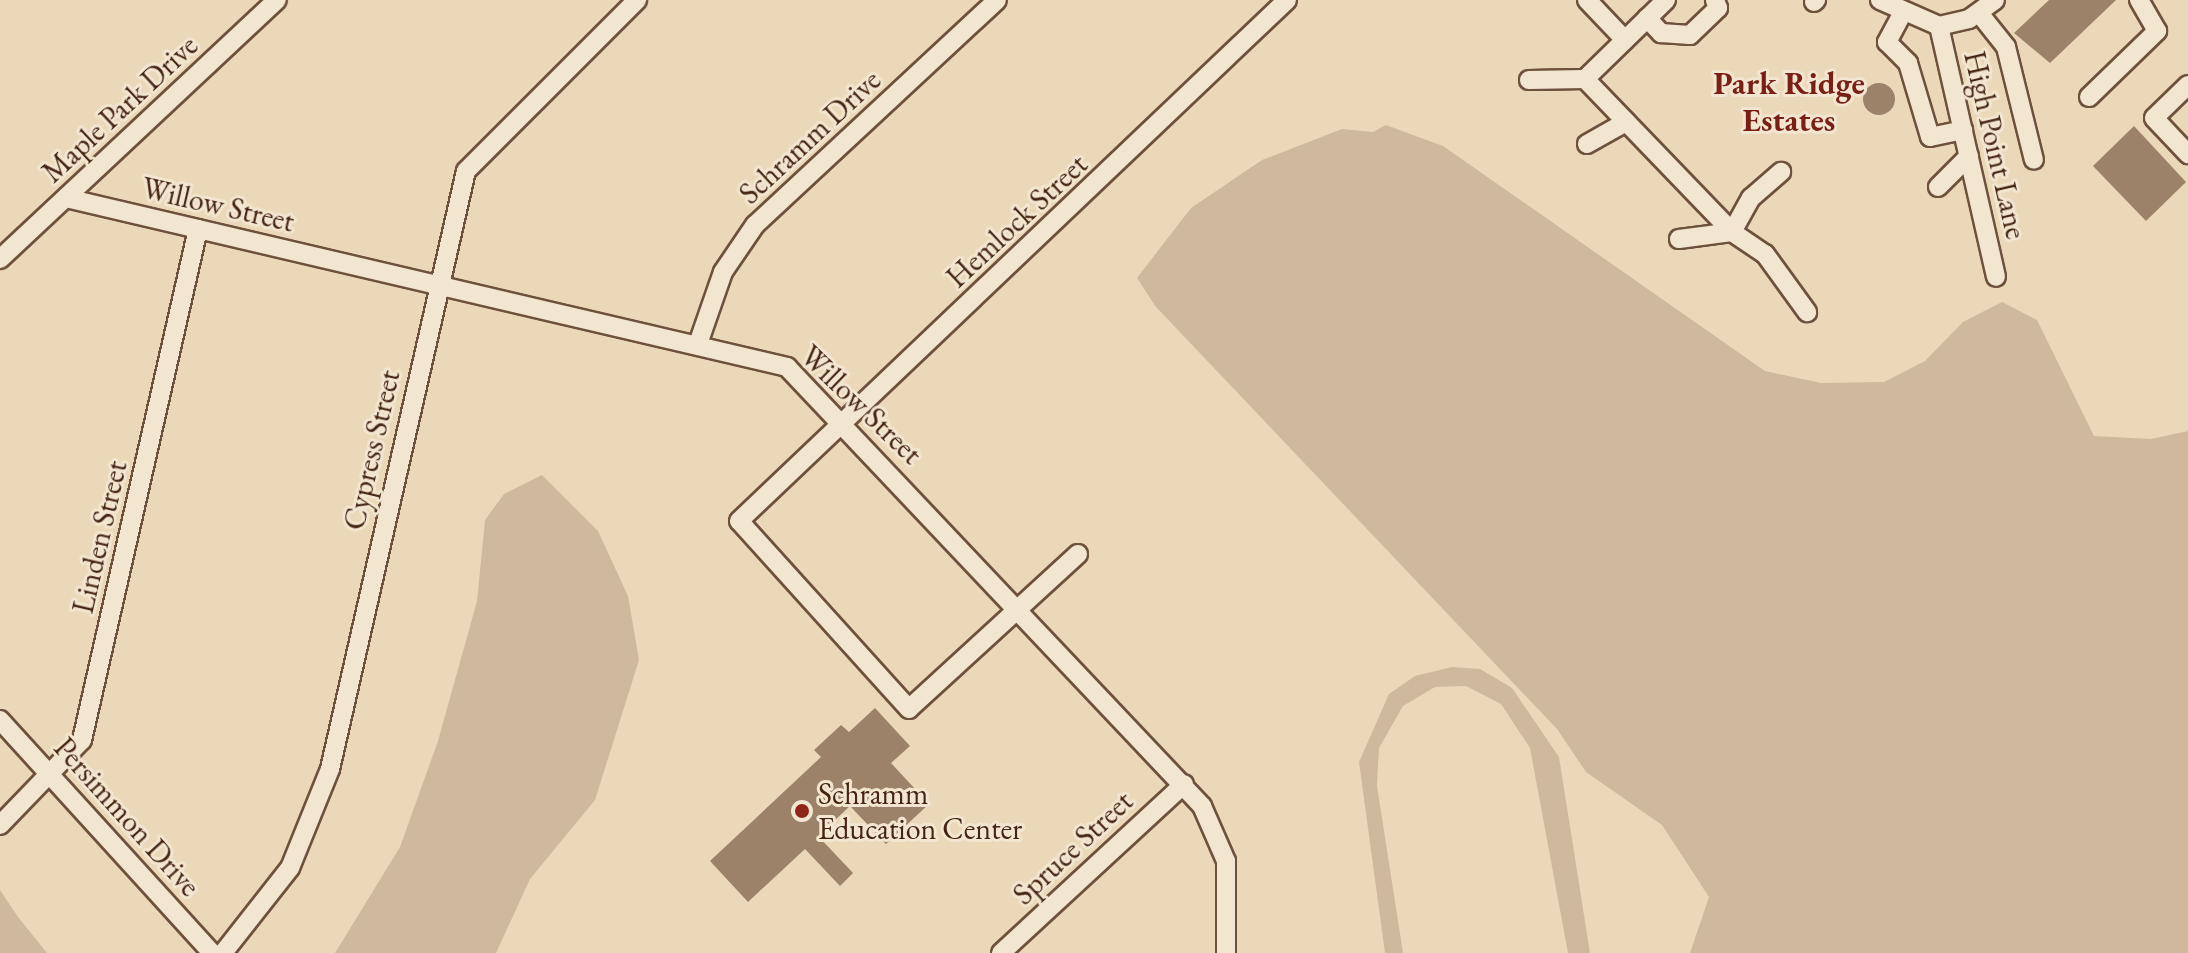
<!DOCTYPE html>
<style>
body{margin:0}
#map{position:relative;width:2188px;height:953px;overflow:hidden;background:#ebd8b8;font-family:"EB Garamond",serif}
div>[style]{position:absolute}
.green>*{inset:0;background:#cfb99c}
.building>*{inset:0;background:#9b8268}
.round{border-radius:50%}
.roads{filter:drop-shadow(2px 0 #6e513c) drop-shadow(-2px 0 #6e513c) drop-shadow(0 2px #6e513c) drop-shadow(0 -2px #6e513c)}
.minor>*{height:18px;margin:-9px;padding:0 9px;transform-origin:9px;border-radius:9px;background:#f2e6d1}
.dots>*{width:22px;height:22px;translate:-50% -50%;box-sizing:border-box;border:4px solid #f2e6d1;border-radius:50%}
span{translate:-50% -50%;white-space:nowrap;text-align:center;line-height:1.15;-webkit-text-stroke:6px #f2e6d1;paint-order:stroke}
.street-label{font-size:30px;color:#452412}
.poi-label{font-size:30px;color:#452412}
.left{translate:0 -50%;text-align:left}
.neighbourhood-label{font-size:32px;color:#7a1f14;font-weight:700}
</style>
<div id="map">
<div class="green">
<i style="clip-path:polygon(1386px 125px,1443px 146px,1765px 371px,1821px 383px,1884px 382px,1925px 361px,1963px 322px,2002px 302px,2037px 320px,2094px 436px,2151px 439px,2188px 431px,2188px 953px,1690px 953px,1709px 897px,1662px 825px,1586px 772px,1557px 729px,1156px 307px,1137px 278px,1191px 208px,1262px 160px,1342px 129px,1373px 132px)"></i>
<i style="clip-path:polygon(542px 475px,598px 531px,628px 596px,639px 660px,595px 800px,530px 879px,496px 953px,335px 953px,400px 847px,438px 741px,477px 601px,485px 520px,504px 494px)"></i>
<i style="clip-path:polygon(1452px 667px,1480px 669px,1512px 688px,1559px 757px,1590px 953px,1568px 953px,1530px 748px,1501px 704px,1466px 686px,1435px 687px,1403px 706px,1379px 748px,1377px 786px,1403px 953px,1385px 953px,1359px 762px,1389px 694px,1415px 676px)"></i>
<i style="clip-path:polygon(0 890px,18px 917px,47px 953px,0 953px)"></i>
</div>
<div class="building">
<i style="clip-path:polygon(2049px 0,2116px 0,2050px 63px,2014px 33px)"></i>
<i class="round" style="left:1863px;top:83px;width:32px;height:32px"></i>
<i style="clip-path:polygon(2134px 126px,2186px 182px,2146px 221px,2093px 166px)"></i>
<i style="clip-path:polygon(875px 708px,910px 746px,891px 763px,929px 804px,886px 844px,850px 806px,818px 836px,853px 873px,840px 886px,805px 849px,748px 902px,710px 861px,821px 757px,814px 750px,841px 725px,849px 732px)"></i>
</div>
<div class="roads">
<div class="minor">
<i style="left:1587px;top:0;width:55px;rotate:46.5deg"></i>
<i style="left:1666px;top:0;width:113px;rotate:135.7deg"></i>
<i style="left:1585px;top:79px;width:212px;rotate:46.1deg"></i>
<i style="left:1732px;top:232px;width:40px;rotate:34deg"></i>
<i style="left:1765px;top:254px;width:72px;rotate:54.1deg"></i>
<i style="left:1880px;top:0;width:64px;rotate:23.8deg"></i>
<i style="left:1939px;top:26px;width:31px;rotate:-13deg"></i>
<i style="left:1969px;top:19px;width:32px;rotate:-36deg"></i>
<i style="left:1814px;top:2px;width:3px;rotate:-45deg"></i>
<i style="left:1979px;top:13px;width:43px;rotate:51.5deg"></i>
<i style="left:2006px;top:47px;width:116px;rotate:76.1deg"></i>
<i style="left:1902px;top:14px;width:32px;rotate:118deg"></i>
<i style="left:1887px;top:42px;width:30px;rotate:45deg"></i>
<i style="left:1908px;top:63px;width:77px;rotate:73.4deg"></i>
<i style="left:1930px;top:137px;width:34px;rotate:-12deg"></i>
<i style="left:1647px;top:18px;width:21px;rotate:47deg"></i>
<i style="left:1661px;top:33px;width:29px;rotate:4deg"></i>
<i style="left:1690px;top:35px;width:39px;rotate:-44deg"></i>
<i style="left:1718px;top:8px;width:9px;rotate:-111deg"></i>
<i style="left:1939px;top:26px;width:257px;rotate:77.2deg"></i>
<i style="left:1529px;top:80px;width:56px;rotate:-1deg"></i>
<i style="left:2188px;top:85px;width:47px;rotate:135.9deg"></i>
<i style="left:2154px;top:118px;width:50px;rotate:46.6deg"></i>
<i style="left:2089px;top:97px;width:95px;rotate:-44.1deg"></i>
<i style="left:2157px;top:31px;width:36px;rotate:-120deg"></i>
<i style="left:1587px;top:144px;width:45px;rotate:-29.4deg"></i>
<i style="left:1938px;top:187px;width:44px;rotate:-45deg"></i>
<i style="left:66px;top:198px;width:741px;rotate:13.19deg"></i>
<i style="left:787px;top:367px;width:604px;rotate:46.61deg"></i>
<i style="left:1202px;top:806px;width:60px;rotate:66.4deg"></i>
<i style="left:1226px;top:861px;width:92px;rotate:90deg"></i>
<i style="left:1732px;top:232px;width:39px;rotate:-61deg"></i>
<i style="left:1751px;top:198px;width:40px;rotate:-41deg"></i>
<i style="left:1679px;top:239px;width:53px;rotate:-7.5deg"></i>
<i style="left:0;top:259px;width:379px;rotate:-43.1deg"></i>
<i style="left:699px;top:341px;width:73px;rotate:-70.8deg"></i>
<i style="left:723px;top:272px;width:57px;rotate:-55.8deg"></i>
<i style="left:755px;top:225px;width:330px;rotate:-42.9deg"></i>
<i style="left:1078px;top:554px;width:229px;rotate:137.5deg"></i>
<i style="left:909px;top:709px;width:253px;rotate:-132.1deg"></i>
<i style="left:739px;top:521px;width:756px;rotate:-43.55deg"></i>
<i style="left:0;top:720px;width:315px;rotate:47.7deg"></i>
<i style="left:0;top:825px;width:118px;rotate:-46deg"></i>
<i style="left:82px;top:740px;width:524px;rotate:-77.21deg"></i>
<i style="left:223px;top:953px;width:108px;rotate:-51.8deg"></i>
<i style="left:290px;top:868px;width:107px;rotate:-68deg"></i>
<i style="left:330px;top:769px;width:613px;rotate:-77.19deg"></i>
<i style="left:466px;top:171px;width:242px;rotate:-45deg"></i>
<i style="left:1001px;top:953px;width:249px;rotate:-42.7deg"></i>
</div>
</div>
<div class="dots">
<i style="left:802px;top:811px;background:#8f2418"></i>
</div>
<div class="street-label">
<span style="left:120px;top:109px;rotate:-43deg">Maple Park Drive</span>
<span style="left:810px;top:137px;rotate:-43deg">Schramm Drive</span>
<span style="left:1995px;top:145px;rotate:77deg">High Point Lane</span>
<span style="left:218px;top:205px;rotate:13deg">Willow Street</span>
<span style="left:1017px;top:221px;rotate:-43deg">Hemlock Street</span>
<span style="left:861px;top:405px;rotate:44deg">Willow Street</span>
<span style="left:372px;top:450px;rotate:-77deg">Cypress Street</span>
<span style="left:100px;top:537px;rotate:-77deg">Linden Street</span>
<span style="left:127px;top:817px;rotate:48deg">Persimmon Drive</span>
<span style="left:1073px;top:848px;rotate:-43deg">Spruce Street</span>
</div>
<div class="poi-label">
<span class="left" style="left:818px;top:811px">Schramm<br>Education Center</span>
</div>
<div class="neighbourhood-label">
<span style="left:1789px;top:102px">Park Ridge<br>Estates</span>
</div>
</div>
